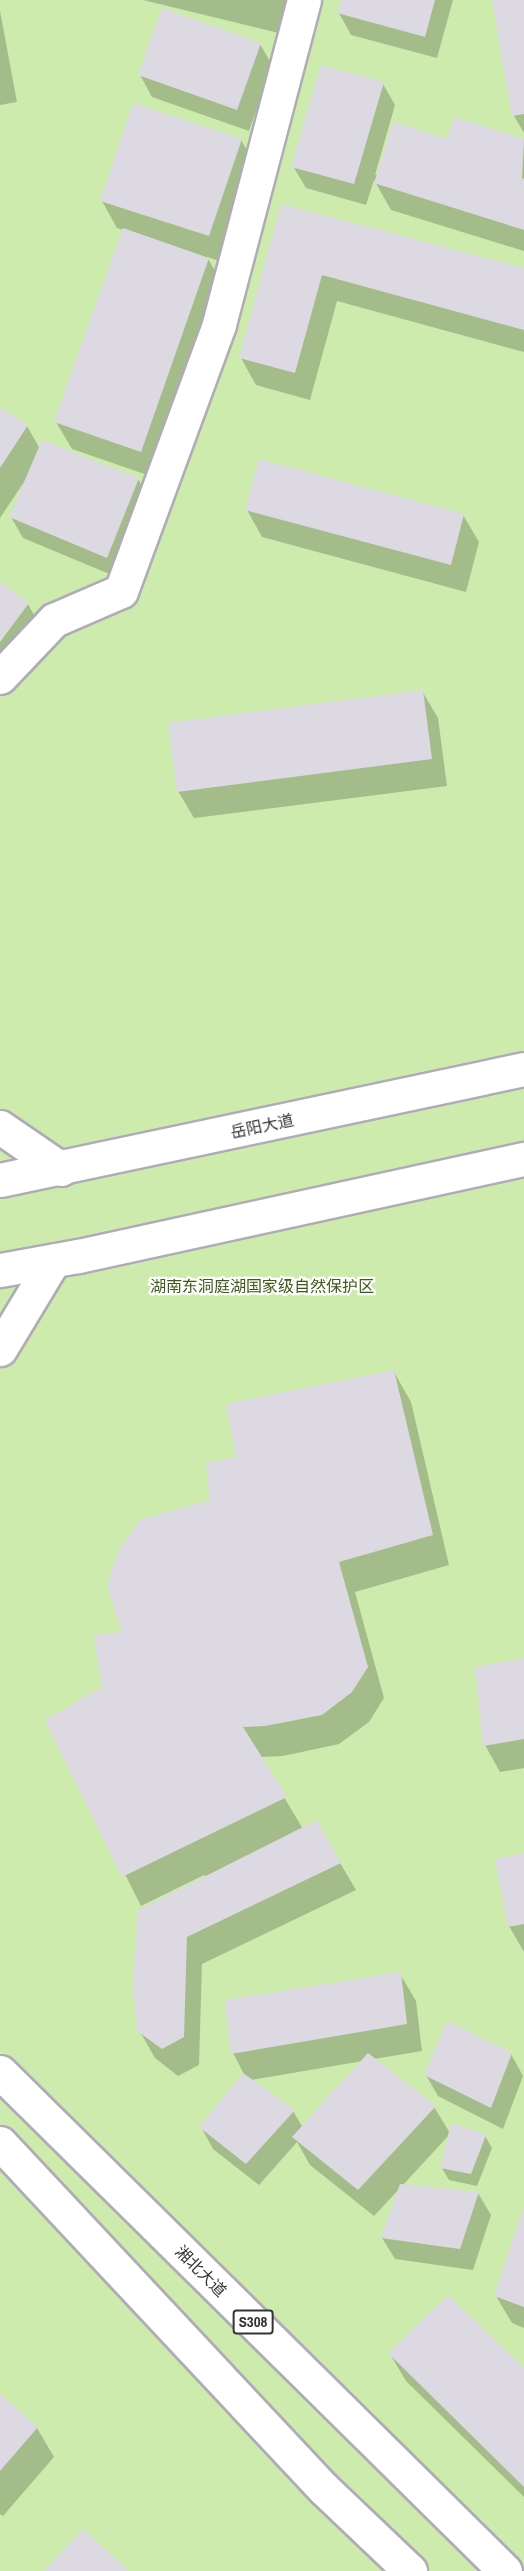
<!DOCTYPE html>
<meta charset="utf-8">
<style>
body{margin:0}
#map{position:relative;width:524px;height:2571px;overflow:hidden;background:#f9f6fe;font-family:"Archivo Narrow","Noto Sans SC",sans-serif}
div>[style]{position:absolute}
.green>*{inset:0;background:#cdebac}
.shadow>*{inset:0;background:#0003}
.building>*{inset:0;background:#dcd9e2}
.roads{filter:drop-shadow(2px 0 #afacb5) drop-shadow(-2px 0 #afacb5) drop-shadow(0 2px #afacb5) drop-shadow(0 -2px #afacb5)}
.street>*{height:33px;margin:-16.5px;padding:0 16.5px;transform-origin:16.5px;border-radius:16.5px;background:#fff}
.primary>*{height:33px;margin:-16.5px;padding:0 16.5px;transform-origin:16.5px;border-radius:16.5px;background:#fff}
.highway>*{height:33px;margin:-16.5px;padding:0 16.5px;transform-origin:16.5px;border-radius:16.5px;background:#fff}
span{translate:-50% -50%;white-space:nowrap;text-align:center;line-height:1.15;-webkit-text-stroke:4.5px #fff;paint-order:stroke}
.shield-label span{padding:2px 4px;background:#fff;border:2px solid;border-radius:4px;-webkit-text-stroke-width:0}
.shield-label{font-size:15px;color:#343337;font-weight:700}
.street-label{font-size:16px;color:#343337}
.park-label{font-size:16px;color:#3f5917}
</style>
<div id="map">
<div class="green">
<i style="clip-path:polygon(0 0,524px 0,524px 2571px,0 2571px)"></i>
</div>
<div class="shadow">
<i style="clip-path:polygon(143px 0,287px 0,279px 33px)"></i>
<i style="clip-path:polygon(342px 0,453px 0,437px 58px,351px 35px,339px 13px)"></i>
<i style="clip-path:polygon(493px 0,524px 0,524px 133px,514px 116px)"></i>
<i style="clip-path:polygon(0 11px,17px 102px,0 105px)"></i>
<i style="clip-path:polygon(260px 44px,272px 65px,249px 131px,152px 97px,140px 75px)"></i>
<i style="clip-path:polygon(383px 84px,395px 105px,375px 175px,448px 141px,455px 118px,524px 140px,524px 251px,391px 210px,374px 180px,366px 205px,306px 188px,293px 166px)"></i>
<i style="clip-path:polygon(241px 140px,257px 167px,225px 263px,207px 257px,224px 286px,156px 478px,72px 449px,56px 422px,124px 230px,117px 228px,102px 201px)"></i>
<i style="clip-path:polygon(283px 205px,524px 270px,524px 352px,337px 301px,310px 400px,256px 385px,241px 358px)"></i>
<i style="clip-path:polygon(0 409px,27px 426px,40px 449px,138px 479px,151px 501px,119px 578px,23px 538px,11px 517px,24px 482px,0 518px)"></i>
<i style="clip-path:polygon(247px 510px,463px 515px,479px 542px,466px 592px,262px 537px)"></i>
<i style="clip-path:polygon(0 584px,28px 604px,40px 626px,0 678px)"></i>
<i style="clip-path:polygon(422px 691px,438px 718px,447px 786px,194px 818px,178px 791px)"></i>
<i style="clip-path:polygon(394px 1372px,411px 1402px,449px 1565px,355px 1592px,384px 1698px,369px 1722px,339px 1744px,283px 1756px,260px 1757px,303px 1829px,316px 1822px,356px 1890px,202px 1964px,199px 2065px,178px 2076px,155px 2058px,139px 2030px,206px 1878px,204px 1875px,141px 1906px,47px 1720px,104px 1688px,124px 1633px,238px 1458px)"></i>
<i style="clip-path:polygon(524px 1659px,524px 1768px,500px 1772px,485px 1745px)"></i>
<i style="clip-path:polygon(524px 1854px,524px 1952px,509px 1926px)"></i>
<i style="clip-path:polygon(evenodd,400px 1974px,416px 2001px,422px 2051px,374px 2059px,434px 2107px,450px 2133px,485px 2136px,492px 2148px,477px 2186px,449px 2180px,442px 2168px,450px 2134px,402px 2186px,478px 2193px,491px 2215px,473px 2270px,395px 2259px,382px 2238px,400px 2188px,374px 2216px,310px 2165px,297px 2142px,259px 2185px,213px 2149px,201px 2127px,244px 2074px,233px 2053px,400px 1974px,363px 2061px,303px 2128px,293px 2111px,251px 2080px,363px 2061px)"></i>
<i style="clip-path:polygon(511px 2054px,523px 2076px,503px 2129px,438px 2096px,426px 2075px)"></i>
<i style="clip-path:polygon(524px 2210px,524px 2328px,512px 2323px,496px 2296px)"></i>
<i style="clip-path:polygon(390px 2354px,524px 2370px,524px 2497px,406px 2381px)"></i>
<i style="clip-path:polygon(0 2396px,37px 2428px,54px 2457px,3px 2516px,0 2514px)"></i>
</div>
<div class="building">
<i style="clip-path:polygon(341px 0,435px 0,425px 37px,337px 13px)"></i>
<i style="clip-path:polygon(492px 0,524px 0,524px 114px,512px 116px)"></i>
<i style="clip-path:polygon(162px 8px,261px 43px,237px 110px,138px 75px)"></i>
<i style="clip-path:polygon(321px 65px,384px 82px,354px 184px,291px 167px)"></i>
<i style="clip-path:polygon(133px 103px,242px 139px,209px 236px,100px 201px)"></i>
<i style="clip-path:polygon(454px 117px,524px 139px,522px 178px,524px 179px,524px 230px,374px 183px,393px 122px,447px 139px)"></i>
<i style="clip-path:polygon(281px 204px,524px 268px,524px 330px,322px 275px,295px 373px,239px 358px)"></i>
<i style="clip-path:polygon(123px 228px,209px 258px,141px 452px,54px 422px)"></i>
<i style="clip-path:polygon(0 408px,28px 425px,0 468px)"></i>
<i style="clip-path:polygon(42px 440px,139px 478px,107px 558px,9px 517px)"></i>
<i style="clip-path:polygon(259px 459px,464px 514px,451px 565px,245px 510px)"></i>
<i style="clip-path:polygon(0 582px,29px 603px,0 642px)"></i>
<i style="clip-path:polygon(423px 690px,432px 759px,177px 792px,168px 723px)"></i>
<i style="clip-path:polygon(394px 1370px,433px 1535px,339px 1562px,368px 1667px,352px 1692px,322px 1715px,265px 1726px,243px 1727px,287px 1797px,122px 1877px,45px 1720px,102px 1687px,94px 1635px,122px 1632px,107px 1585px,119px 1550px,140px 1520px,210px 1500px,206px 1463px,236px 1457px,226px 1404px)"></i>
<i style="clip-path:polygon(524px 1658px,524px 1739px,483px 1746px,475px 1667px)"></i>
<i style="clip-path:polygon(317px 1820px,341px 1863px,187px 1937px,184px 2037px,162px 2049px,137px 2031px,133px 1987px,138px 1910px)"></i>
<i style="clip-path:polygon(524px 1853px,524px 1924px,508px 1927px,495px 1859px)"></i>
<i style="clip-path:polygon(401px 1972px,407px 2024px,231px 2054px,225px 2000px)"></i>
<i style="clip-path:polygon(447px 2021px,512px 2053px,491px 2108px,424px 2075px)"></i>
<i style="clip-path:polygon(368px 2053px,436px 2106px,358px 2190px,292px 2137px)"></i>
<i style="clip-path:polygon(243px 2073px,295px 2110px,246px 2164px,199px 2127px)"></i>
<i style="clip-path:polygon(451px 2123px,486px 2135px,471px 2174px,440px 2168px)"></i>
<i style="clip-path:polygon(400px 2184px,479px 2192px,460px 2249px,381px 2238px)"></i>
<i style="clip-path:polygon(524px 2206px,524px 2307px,494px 2296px)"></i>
<i style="clip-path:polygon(448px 2295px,524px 2368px,524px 2487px,388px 2353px)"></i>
<i style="clip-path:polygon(0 2394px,38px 2427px,0 2471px)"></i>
<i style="clip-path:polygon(83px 2529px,129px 2571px,44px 2571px)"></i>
</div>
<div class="roads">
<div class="street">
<i style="left:0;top:677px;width:79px;rotate:-46.5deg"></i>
<i style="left:54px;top:620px;width:73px;rotate:-23.4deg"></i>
<i style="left:121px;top:591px;width:284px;rotate:-69.8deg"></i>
<i style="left:219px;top:324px;width:335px;rotate:-75.3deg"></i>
</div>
<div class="primary">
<i style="left:0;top:1127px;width:74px;rotate:34.5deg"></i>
<i style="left:0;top:1180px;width:536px;rotate:-11.96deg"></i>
<i style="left:0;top:1270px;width:79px;rotate:-10.2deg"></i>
<i style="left:78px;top:1256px;width:456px;rotate:-12.3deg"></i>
<i style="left:0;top:1349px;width:103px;rotate:-58.9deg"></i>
</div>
<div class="highway">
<i style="left:0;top:2072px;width:710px;rotate:44.66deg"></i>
<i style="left:0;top:2143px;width:474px;rotate:46.9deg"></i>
<i style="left:324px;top:2489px;width:119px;rotate:43.6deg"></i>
</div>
</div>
<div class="shield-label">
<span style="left:253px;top:2322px">S308</span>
</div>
<div class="street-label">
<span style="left:262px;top:1126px;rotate:-12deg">岳阳大道</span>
<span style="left:201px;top:2271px;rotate:45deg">湘北大道</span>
</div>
<div class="park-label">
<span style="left:262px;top:1286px">湖南东洞庭湖国家级自然保护区</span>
</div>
</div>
